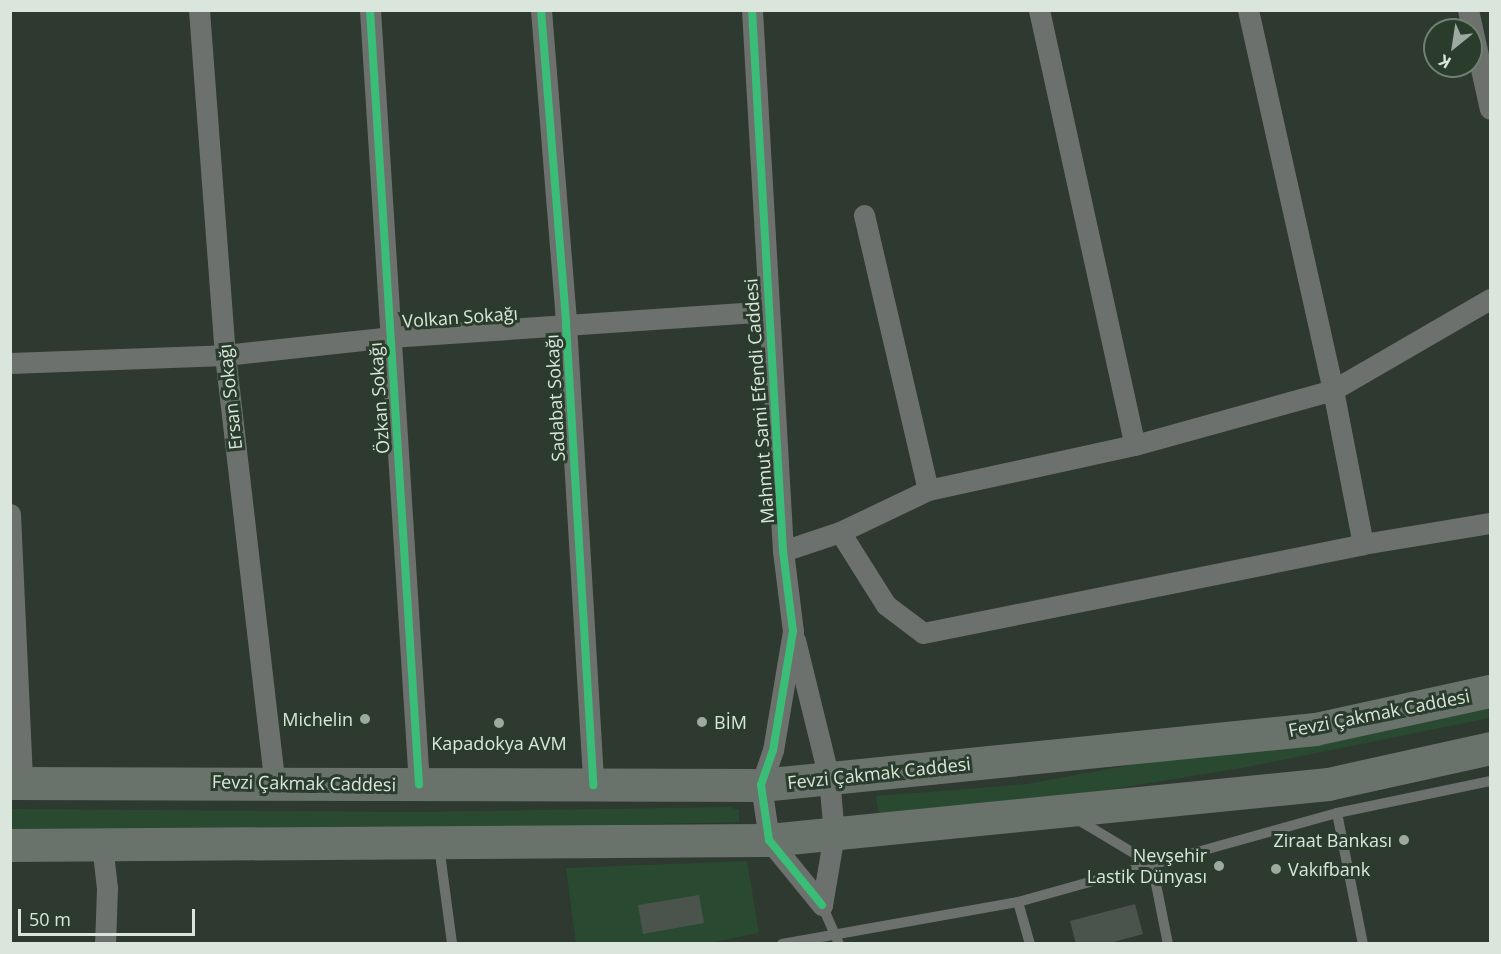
<!DOCTYPE html>
<meta charset="utf-8">
<style>
body{margin:0}
#map{position:relative;width:1501px;height:954px;overflow:hidden;background:#2e3930;font-family:"Open Sans",sans-serif}
div>[style]{position:absolute}
.green>*{inset:0;background:#294a30}
.building>*{inset:0;background:#4b534d}
.service>*{height:10px;margin:-5px;padding:0 5px;transform-origin:5px;border-radius:5px;background:#6d716d}
.minor>*{height:21px;margin:-10.5px;padding:0 10.5px;transform-origin:10.5px;border-radius:10.5px;background:#6d716d}
.primary>*{height:33px;margin:-16.5px;padding:0 16.5px;transform-origin:16.5px;border-radius:16.5px;background:#6a726c}
.cycleway>*{height:8px;margin:-4px;padding:0 4px;transform-origin:4px;border-radius:4px;background:#3abd76}
.dots>*{width:16px;height:16px;translate:-50% -50%;box-sizing:border-box;border:3px solid #2a3d2d;border-radius:50%}
span{translate:-50% -50%;white-space:nowrap;text-align:center;line-height:1.15;-webkit-text-stroke:6px #2a3d2d;paint-order:stroke}
.street-label{font-size:18px;color:#dae5db}
.poi-label{font-size:18px;color:#dae5db}
.right{translate:-100% -50%;text-align:right}
.left{translate:0 -50%;text-align:left}
.frame{position:absolute;inset:0;border:12px solid #dae5db;pointer-events:none}
.north{position:absolute;left:1423px;top:18px;width:60px;height:60px;box-sizing:border-box;background:#2a3d2d;border:2px solid #708073;border-radius:50%;rotate:210deg;font-size:16px;font-weight:700;line-height:24px;text-align:center;color:#dae5db}
.north::after{content:'';display:block;margin:auto;width:21px;height:27px;background:#9ea99f;clip-path:polygon(50% 0,100% 100%,50% 72%,0 100%)}
.scale{position:absolute;left:18px;top:909px;width:177px;height:27px;box-sizing:border-box;border:3px solid #dae5db;border-top:0;padding-left:8px;font-size:18px;line-height:21px;white-space:nowrap;color:#dae5db;-webkit-text-stroke:4px #2a3d2d;paint-order:stroke}
</style>
<div id="map">
<div class="green">
<i style="clip-path:polygon(1490px 699px,1490px 718px,1247px 767px,1027px 803px,879px 817px,876px 796px,1027px 784px)"></i>
<i style="clip-path:polygon(730px 807px,739px 810px,739px 822px,461px 829px,11px 829px,11px 809px,419px 812px)"></i>
<i style="clip-path:polygon(747px 861px,759px 933px,709px 943px,576px 943px,566px 868px)"></i>
</div>
<div class="building">
<i style="clip-path:polygon(699px 895px,704px 923px,643px 934px,638px 905px)"></i>
<i style="clip-path:polygon(1135px 904px,1143px 934px,1106px 944px,1076px 944px,1070px 921px)"></i>
</div>
<div class="service">
<i style="left:1337px;top:813px;width:134px;rotate:78.8deg"></i>
<i style="left:1075px;top:818px;width:90px;rotate:30.9deg"></i>
<i style="left:1152px;top:864px;width:82px;rotate:78.7deg"></i>
<i style="left:439px;top:846px;width:99px;rotate:82.4deg"></i>
<i style="left:1018px;top:902px;width:44px;rotate:74.1deg"></i>
<i style="left:822px;top:905px;width:43px;rotate:66.4deg"></i>
<i style="left:782px;top:944px;width:240px;rotate:-10.1deg"></i>
<i style="left:1018px;top:902px;width:331px;rotate:-15.6deg"></i>
<i style="left:1337px;top:813px;width:156px;rotate:-11.8deg"></i>
</div>
<div class="minor">
<i style="left:199px;top:10px;width:346px;rotate:85.7deg"></i>
<i style="left:225px;top:355px;width:429px;rotate:83.4deg"></i>
<i style="left:370px;top:10px;width:776px;rotate:86.38deg"></i>
<i style="left:541px;top:10px;width:315px;rotate:85.4deg"></i>
<i style="left:566px;top:324px;width:462px;rotate:86.6deg"></i>
<i style="left:752px;top:10px;width:542px;rotate:86.72deg"></i>
<i style="left:783px;top:551px;width:81px;rotate:82.9deg"></i>
<i style="left:793px;top:631px;width:121px;rotate:99.5deg"></i>
<i style="left:773px;top:750px;width:37px;rotate:109deg"></i>
<i style="left:761px;top:785px;width:56px;rotate:81.7deg"></i>
<i style="left:769px;top:840px;width:84px;rotate:50.8deg"></i>
<i style="left:1039px;top:10px;width:445px;rotate:77.6deg"></i>
<i style="left:1248px;top:10px;width:389px;rotate:77.4deg"></i>
<i style="left:1333px;top:390px;width:157px;rotate:79deg"></i>
<i style="left:1468px;top:10px;width:101px;rotate:77.5deg"></i>
<i style="left:864px;top:215px;width:282px;rotate:76.9deg"></i>
<i style="left:10px;top:363px;width:215px;rotate:-2.1deg"></i>
<i style="left:225px;top:355px;width:166px;rotate:-6.2deg"></i>
<i style="left:390px;top:337px;width:379px;rotate:-3.9deg"></i>
<i style="left:10px;top:514px;width:269px;rotate:87.4deg"></i>
<i style="left:840px;top:532px;width:86px;rotate:57.8deg"></i>
<i style="left:886px;top:605px;width:46px;rotate:37.1deg"></i>
<i style="left:923px;top:633px;width:449px;rotate:-11.4deg"></i>
<i style="left:1363px;top:544px;width:129px;rotate:-9.4deg"></i>
<i style="left:783px;top:551px;width:60px;rotate:-18.4deg"></i>
<i style="left:840px;top:532px;width:98px;rotate:-25.5deg"></i>
<i style="left:928px;top:490px;width:212px;rotate:-12.3deg"></i>
<i style="left:1135px;top:445px;width:205px;rotate:-15.5deg"></i>
<i style="left:1333px;top:390px;width:181px;rotate:-30.1deg"></i>
<i style="left:795px;top:640px;width:142px;rotate:76.2deg"></i>
<i style="left:829px;top:778px;width:56px;rotate:84.9deg"></i>
<i style="left:834px;top:834px;width:72px;rotate:99.6deg"></i>
<i style="left:102px;top:844px;width:44px;rotate:83.5deg"></i>
<i style="left:107px;top:888px;width:56px;rotate:92deg"></i>
</div>
<div class="primary">
<i style="left:10px;top:783px;width:751px;rotate:0.15deg"></i>
<i style="left:761px;top:785px;width:557px;rotate:-5.77deg"></i>
<i style="left:1315px;top:729px;width:179px;rotate:-12.3deg"></i>
<i style="left:10px;top:845px;width:759px;rotate:-0.38deg"></i>
<i style="left:769px;top:840px;width:562px;rotate:-5.72deg"></i>
<i style="left:1328px;top:784px;width:166px;rotate:-12.5deg"></i>
</div>
<div class="cycleway">
<i style="left:370px;top:10px;width:776px;rotate:86.38deg"></i>
<i style="left:541px;top:10px;width:315px;rotate:85.4deg"></i>
<i style="left:566px;top:324px;width:462px;rotate:86.6deg"></i>
<i style="left:752px;top:10px;width:542px;rotate:86.72deg"></i>
<i style="left:783px;top:551px;width:81px;rotate:82.9deg"></i>
<i style="left:793px;top:631px;width:121px;rotate:99.5deg"></i>
<i style="left:773px;top:750px;width:37px;rotate:109deg"></i>
<i style="left:761px;top:785px;width:56px;rotate:81.7deg"></i>
<i style="left:769px;top:840px;width:84px;rotate:50.8deg"></i>
</div>
<div class="dots">
<i style="left:365px;top:719px;background:#9ea99f"></i>
<i style="left:702px;top:722px;background:#9ea99f"></i>
<i style="left:499px;top:723px;background:#9ea99f"></i>
<i style="left:1404px;top:840px;background:#9ea99f"></i>
<i style="left:1219px;top:866px;background:#9ea99f"></i>
<i style="left:1276px;top:869px;background:#9ea99f"></i>
</div>
<div class="street-label">
<span style="left:460px;top:317px;rotate:-4deg">Volkan Sokağı</span>
<span style="left:230px;top:397px;rotate:-96deg">Ersan Sokağı</span>
<span style="left:379px;top:398px;rotate:-94deg">Özkan Sokağı</span>
<span style="left:555px;top:398px;rotate:-93deg">Sadabat Sokağı</span>
<span style="left:759px;top:401px;rotate:-94deg">Mahmut Sami Efendi Caddesi</span>
<span style="left:1379px;top:713px;rotate:-11deg">Fevzi Çakmak Caddesi</span>
<span style="left:879px;top:773px;rotate:-6deg">Fevzi Çakmak Caddesi</span>
<span style="left:304px;top:783px;rotate:1deg">Fevzi Çakmak Caddesi</span>
</div>
<div class="poi-label">
<span class="right" style="left:353px;top:719px">Michelin</span>
<span class="left" style="left:714px;top:722px">BİM</span>
<span style="left:499px;top:743px">Kapadokya AVM</span>
<span class="right" style="left:1392px;top:840px">Ziraat Bankası</span>
<span class="right" style="left:1207px;top:866px">Nevşehir<br>Lastik Dünyası</span>
<span class="left" style="left:1288px;top:869px">Vakıfbank</span>
</div>
<div class="frame"></div>
<div class="north">K</div>
<div class="scale">50 m</div>
</div>
